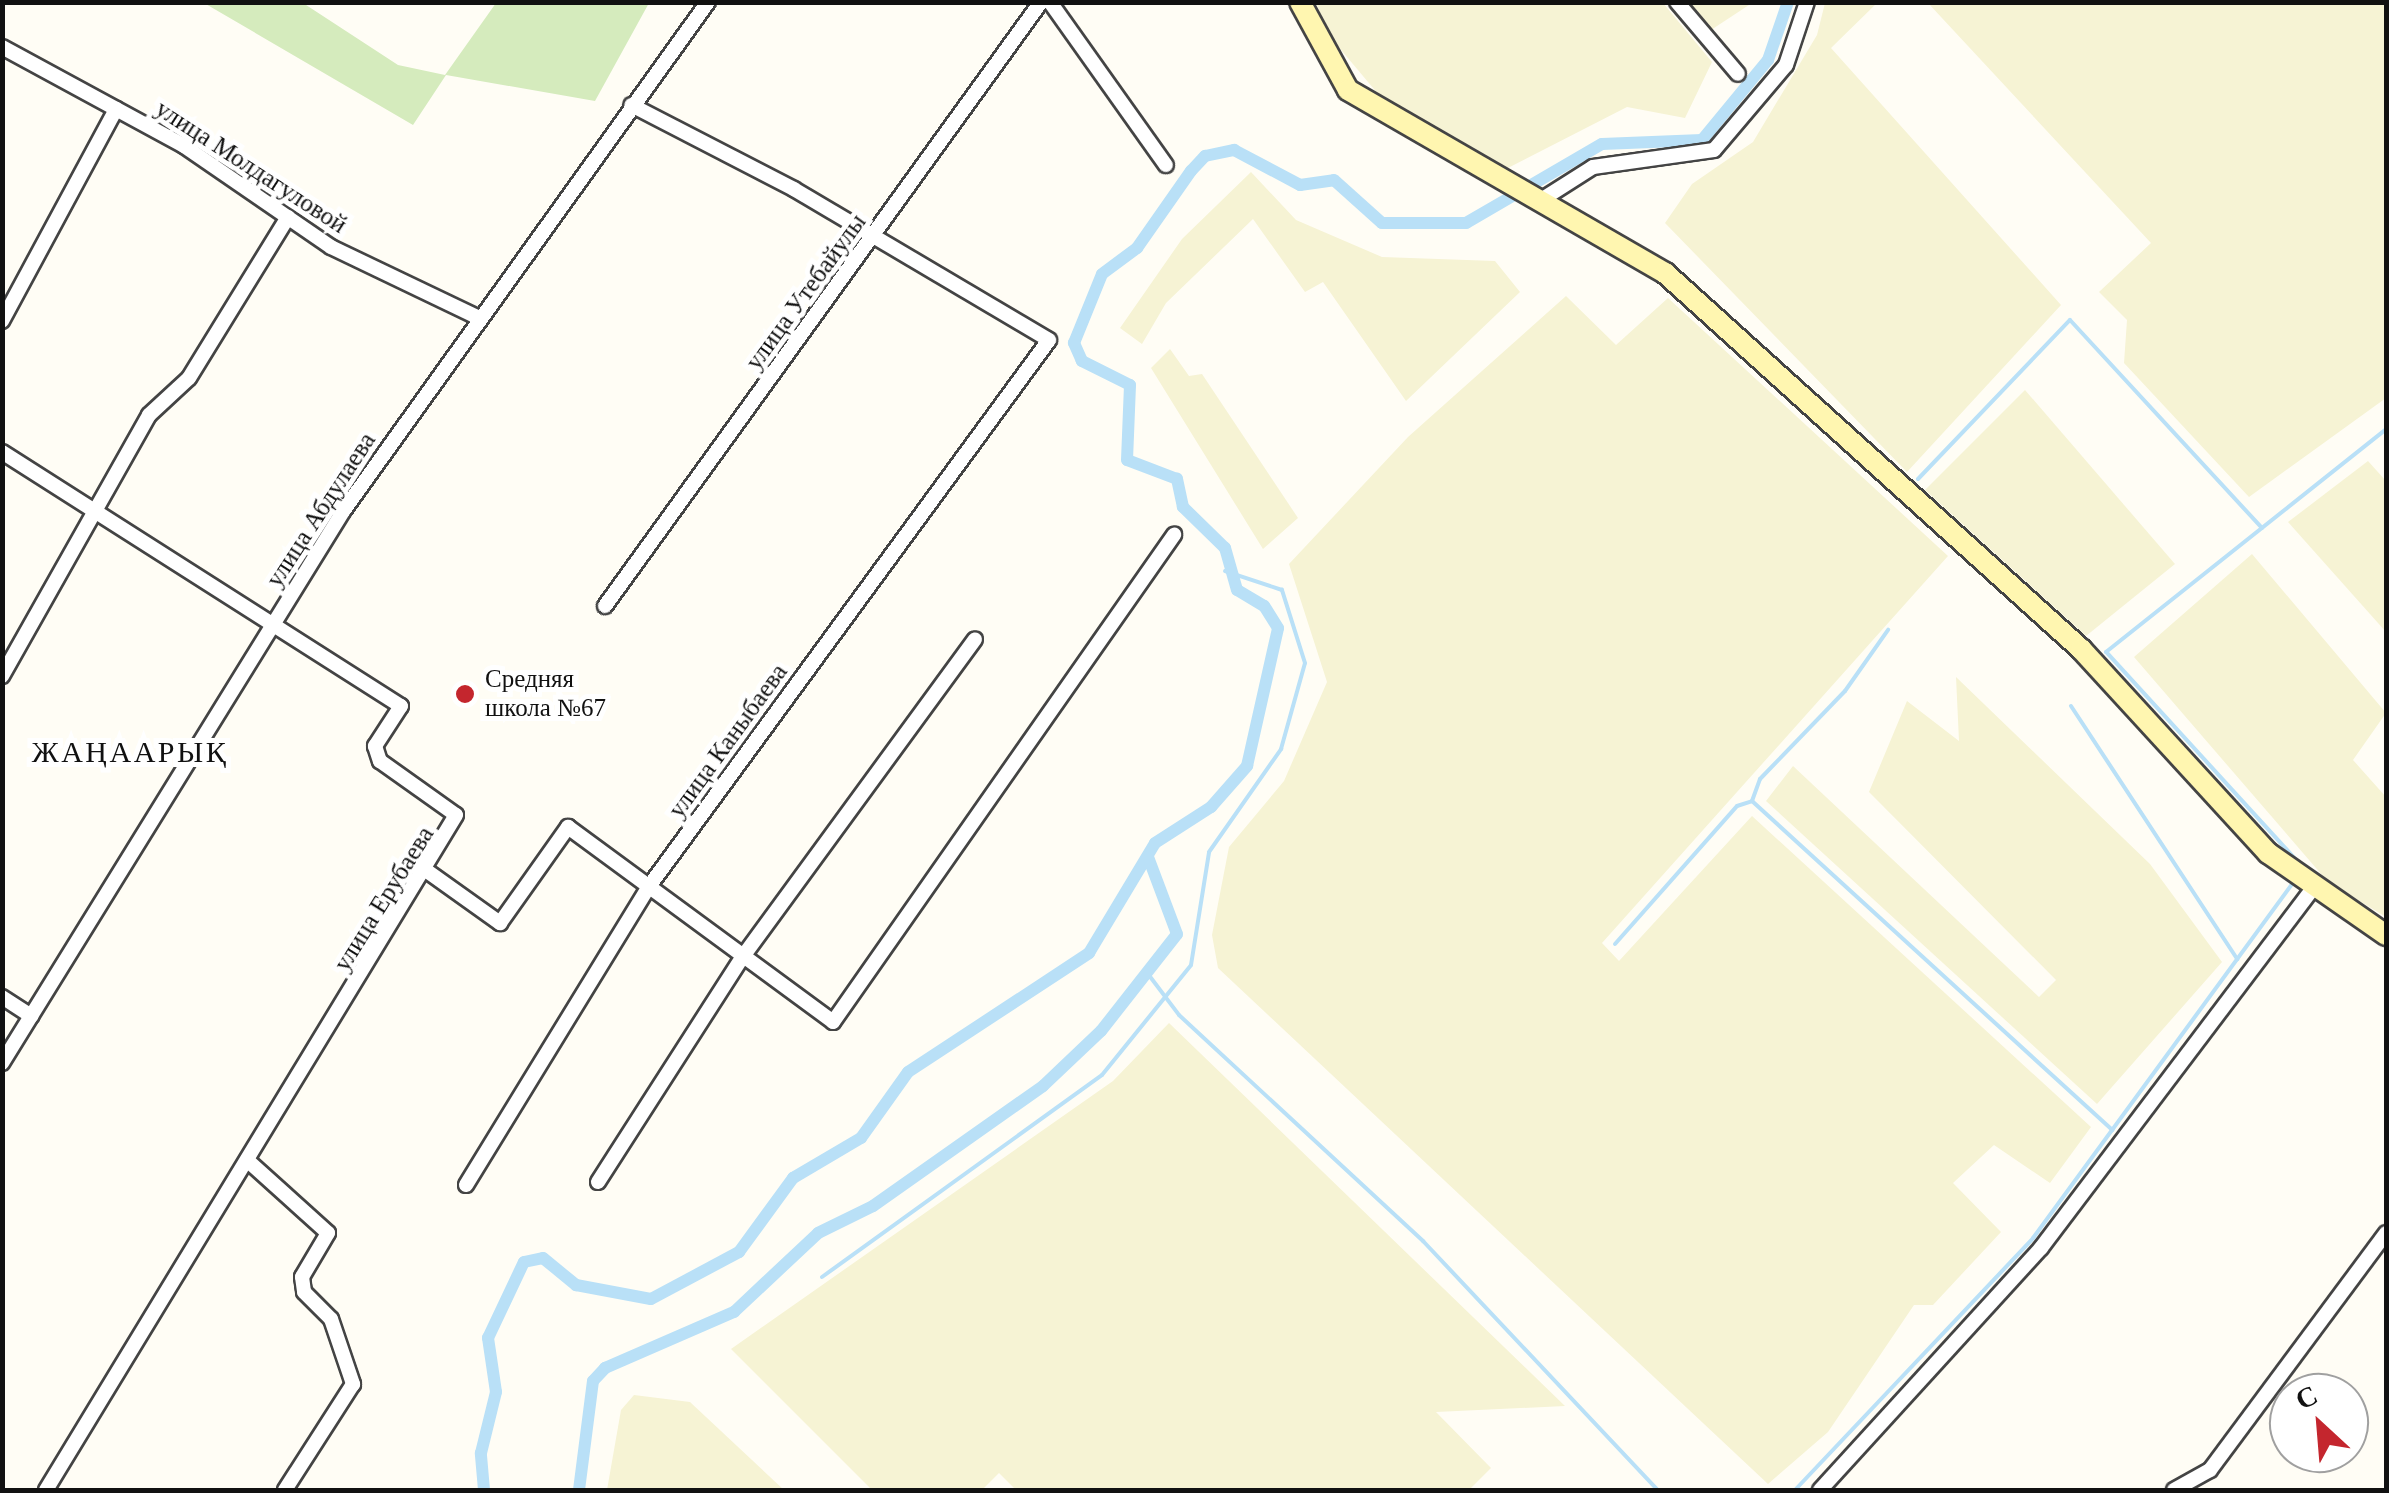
<!DOCTYPE html>
<meta charset="utf-8">
<style>
body{margin:0}
#map{position:relative;width:2389px;height:1493px;overflow:hidden;background:#fffdf5;font-family:"Times New Roman",serif}
div>[style]{position:absolute}
.farmland>*{inset:0;background:#f6f3d4}
.green>*{inset:0;background:#d5ebbd}
.stream>*{height:4px;margin:-2px;padding:0 2px;transform-origin:2px;border-radius:2px;background:#b9e0f7}
.canal>*{height:12px;margin:-6px;padding:0 6px;transform-origin:6px;border-radius:6px;background:#b9e0f7}
.roads{filter:drop-shadow(2px 0 #444) drop-shadow(-2px 0 #444) drop-shadow(0 2px #444) drop-shadow(0 -2px #444)}
.street>*{height:14px;margin:-7px;padding:0 7px;transform-origin:7px;border-radius:7px;background:#fff}
.secondary>*{height:20px;margin:-10px;padding:0 10px;transform-origin:10px;border-radius:10px;background:#fff6b0}
.dots>*{width:28px;height:28px;translate:-50% -50%;box-sizing:border-box;border:5px solid #fff;border-radius:50%}
span{translate:-50% -50%;white-space:nowrap;text-align:center;line-height:1.15;-webkit-text-stroke:10px #fff;paint-order:stroke}
.street-label{font-size:25px;color:#111}
.poi-label{font-size:25px;color:#111}
.left{translate:0 -50%;text-align:left}
.quarter-label{font-size:30px;color:#111;letter-spacing:2.5px}
.frame{position:absolute;inset:0;border:5px solid #111;pointer-events:none}
.north{position:absolute;left:2269px;top:1373px;width:100px;height:100px;box-sizing:border-box;background:#fff;border:2px solid #a0a0a0;border-radius:50%;rotate:334deg;font-size:28px;font-weight:700;line-height:40px;text-align:center;color:#111}
.north::after{content:'';display:block;margin:auto;width:35px;height:45px;background:#c4262e;clip-path:polygon(50% 0,100% 100%,50% 72%,0 100%)}
</style>
<div id="map">
<div class="farmland">
<i style="clip-path:polygon(1316px 3px,1663px 3px,1712px 62px,1685px 118px,1627px 107px,1504px 170px,1384px 101px,1331px 38px)"></i>
<i style="clip-path:polygon(1688px 3px,1752px 3px,1711px 30px)"></i>
<i style="clip-path:polygon(1825px 3px,1877px 3px,1831px 48px,2061px 305px,1907px 472px,1665px 223px,1692px 184px,1753px 142px,1817px 35px)"></i>
<i style="clip-path:polygon(1928px 3px,2386px 3px,2386px 398px,2249px 497px,2124px 363px,2127px 320px,2099px 292px,2151px 243px)"></i>
<i style="clip-path:polygon(1251px 172px,1296px 220px,1382px 257px,1495px 261px,1520px 292px,1406px 401px,1323px 282px,1305px 292px,1253px 219px,1166px 303px,1142px 344px,1120px 328px,1182px 239px)"></i>
<i style="clip-path:polygon(1566px 296px,1616px 345px,1668px 298px,1948px 556px,1602px 943px,1619px 961px,1752px 816px,2091px 1127px,2050px 1183px,1994px 1145px,1953px 1183px,2001px 1232px,1933px 1305px,1914px 1305px,1828px 1432px,1768px 1484px,1218px 968px,1212px 935px,1229px 847px,1284px 781px,1327px 682px,1289px 564px,1408px 437px)"></i>
<i style="clip-path:polygon(1170px 349px,1189px 376px,1202px 374px,1298px 518px,1263px 549px,1151px 368px)"></i>
<i style="clip-path:polygon(2025px 390px,2175px 564px,2086px 636px,1925px 490px)"></i>
<i style="clip-path:polygon(2368px 461px,2386px 481px,2386px 632px,2288px 522px)"></i>
<i style="clip-path:polygon(2252px 554px,2386px 713px,2353px 760px,2386px 797px,2386px 917px,2328px 882px,2134px 657px)"></i>
<i style="clip-path:polygon(1956px 677px,2150px 864px,2222px 962px,2097px 1104px,1766px 801px,1793px 766px,2039px 997px,2056px 980px,1869px 792px,1907px 701px,1959px 741px)"></i>
<i style="clip-path:polygon(1169px 1023px,1565px 1406px,1436px 1412px,1491px 1468px,1469px 1490px,1016px 1490px,999px 1473px,982px 1490px,872px 1490px,731px 1349px,1113px 1081px)"></i>
<i style="clip-path:polygon(634px 1395px,690px 1402px,784px 1490px,607px 1490px,621px 1410px)"></i>
</div>
<div class="green">
<i style="clip-path:polygon(204px 3px,303px 3px,398px 65px,445px 75px,496px 3px,649px 3px,595px 101px,446px 75px,413px 125px)"></i>
</div>
<div class="stream">
<i style="left:1918px;top:479px;width:220px;rotate:-46.3deg"></i>
<i style="left:2070px;top:320px;width:283px;rotate:47.3deg"></i>
<i style="left:2071px;top:706px;width:303px;rotate:56.7deg"></i>
<i style="left:1752px;top:801px;width:23px;rotate:-70deg"></i>
<i style="left:1760px;top:779px;width:122px;rotate:-46deg"></i>
<i style="left:1845px;top:691px;width:75px;rotate:-54.8deg"></i>
<i style="left:2299px;top:863px;width:286px;rotate:-132.4deg"></i>
<i style="left:2106px;top:652px;width:358px;rotate:-38.5deg"></i>
<i style="left:1615px;top:944px;width:184px;rotate:-48.5deg"></i>
<i style="left:1737px;top:806px;width:16px;rotate:-18deg"></i>
<i style="left:1752px;top:801px;width:488px;rotate:42.4deg"></i>
<i style="left:1145px;top:970px;width:56px;rotate:52.9deg"></i>
<i style="left:1179px;top:1015px;width:333px;rotate:42.8deg"></i>
<i style="left:1423px;top:1241px;width:342px;rotate:46.7deg"></i>
<i style="left:822px;top:1277px;width:345px;rotate:-35.8deg"></i>
<i style="left:1102px;top:1075px;width:141px;rotate:-51deg"></i>
<i style="left:1191px;top:965px;width:114px;rotate:-80.9deg"></i>
<i style="left:1209px;top:852px;width:126px;rotate:-55deg"></i>
<i style="left:1281px;top:749px;width:89px;rotate:-74.4deg"></i>
<i style="left:1305px;top:663px;width:77px;rotate:-107.5deg"></i>
<i style="left:1282px;top:590px;width:60px;rotate:-161.6deg"></i>
<i style="left:1795px;top:1490px;width:347px;rotate:-46.6deg"></i>
<i style="left:2033px;top:1238px;width:441px;rotate:-53.8deg"></i>
</div>
<div class="canal">
<i style="left:484px;top:1490px;width:37px;rotate:-95deg"></i>
<i style="left:481px;top:1453px;width:63px;rotate:-76.2deg"></i>
<i style="left:496px;top:1392px;width:55px;rotate:-98.4deg"></i>
<i style="left:488px;top:1338px;width:84px;rotate:-64.7deg"></i>
<i style="left:524px;top:1262px;width:19px;rotate:-12deg"></i>
<i style="left:543px;top:1258px;width:43px;rotate:39.3deg"></i>
<i style="left:576px;top:1285px;width:76px;rotate:10.6deg"></i>
<i style="left:651px;top:1299px;width:100px;rotate:-28.1deg"></i>
<i style="left:739px;top:1252px;width:92px;rotate:-53.9deg"></i>
<i style="left:793px;top:1178px;width:79px;rotate:-30.5deg"></i>
<i style="left:861px;top:1138px;width:81px;rotate:-54.5deg"></i>
<i style="left:908px;top:1072px;width:217px;rotate:-33.3deg"></i>
<i style="left:1089px;top:953px;width:128px;rotate:-59deg"></i>
<i style="left:1155px;top:843px;width:67px;rotate:-32.7deg"></i>
<i style="left:1211px;top:807px;width:55px;rotate:-48.7deg"></i>
<i style="left:1247px;top:766px;width:141px;rotate:-77.3deg"></i>
<i style="left:1278px;top:628px;width:26px;rotate:-122deg"></i>
<i style="left:1264px;top:606px;width:31px;rotate:-149deg"></i>
<i style="left:1237px;top:590px;width:44px;rotate:-105.9deg"></i>
<i style="left:1225px;top:548px;width:59px;rotate:-135.7deg"></i>
<i style="left:1183px;top:507px;width:29px;rotate:-102deg"></i>
<i style="left:1177px;top:479px;width:53px;rotate:-159.2deg"></i>
<i style="left:1127px;top:460px;width:75px;rotate:-87.7deg"></i>
<i style="left:1130px;top:385px;width:54px;rotate:-153.4deg"></i>
<i style="left:1082px;top:361px;width:20px;rotate:-114deg"></i>
<i style="left:1074px;top:343px;width:74px;rotate:-67.9deg"></i>
<i style="left:1102px;top:274px;width:44px;rotate:-36.6deg"></i>
<i style="left:1137px;top:248px;width:94px;rotate:-55deg"></i>
<i style="left:1191px;top:171px;width:21px;rotate:-47deg"></i>
<i style="left:1205px;top:156px;width:30px;rotate:-12deg"></i>
<i style="left:1234px;top:150px;width:75px;rotate:27.9deg"></i>
<i style="left:1300px;top:185px;width:34px;rotate:-8deg"></i>
<i style="left:1334px;top:180px;width:64px;rotate:41.9deg"></i>
<i style="left:1382px;top:223px;width:84px"></i>
<i style="left:1466px;top:223px;width:157px;rotate:-30.2deg"></i>
<i style="left:1602px;top:144px;width:100px;rotate:-2.3deg"></i>
<i style="left:1702px;top:140px;width:104px;rotate:-50.5deg"></i>
<i style="left:1768px;top:60px;width:61px;rotate:-71deg"></i>
<i style="left:579px;top:1490px;width:110px;rotate:-82.7deg"></i>
<i style="left:593px;top:1381px;width:18px;rotate:-47deg"></i>
<i style="left:605px;top:1368px;width:141px;rotate:-23.5deg"></i>
<i style="left:734px;top:1312px;width:115px;rotate:-43.2deg"></i>
<i style="left:818px;top:1233px;width:61px;rotate:-26.1deg"></i>
<i style="left:873px;top:1206px;width:208px;rotate:-35.2deg"></i>
<i style="left:1043px;top:1086px;width:80px;rotate:-43.5deg"></i>
<i style="left:1101px;top:1031px;width:123px;rotate:-51.9deg"></i>
<i style="left:1177px;top:934px;width:82px;rotate:-110.6deg"></i>
</div>
<div class="roads">
<div class="street">
<i style="left:1050px;top:2px;width:200px;rotate:54.6deg"></i>
<i style="left:1677px;top:2px;width:94px;rotate:49.7deg"></i>
<i style="left:2px;top:47px;width:207px;rotate:28.5deg"></i>
<i style="left:184px;top:146px;width:178px;rotate:34.5deg"></i>
<i style="left:331px;top:247px;width:164px;rotate:25.6deg"></i>
<i style="left:1538px;top:202px;width:65px;rotate:-32.5deg"></i>
<i style="left:1593px;top:167px;width:122px;rotate:-8deg"></i>
<i style="left:1714px;top:150px;width:111px;rotate:-49.7deg"></i>
<i style="left:1786px;top:65px;width:66px;rotate:-71.6deg"></i>
<i style="left:2px;top:321px;width:241px;rotate:-61.7deg"></i>
<i style="left:2px;top:452px;width:473px;rotate:32.5deg"></i>
<i style="left:401px;top:706px;width:48px;rotate:123deg"></i>
<i style="left:375px;top:746px;width:16px;rotate:72deg"></i>
<i style="left:380px;top:761px;width:93px;rotate:35.4deg"></i>
<i style="left:456px;top:815px;width:790px;rotate:121.27deg"></i>
<i style="left:605px;top:606px;width:745px;rotate:-54.18deg"></i>
<i style="left:2px;top:676px;width:300px;rotate:-60.6deg"></i>
<i style="left:149px;top:415px;width:54px;rotate:-42.8deg"></i>
<i style="left:189px;top:378px;width:189px;rotate:-58.4deg"></i>
<i style="left:427px;top:871px;width:90px;rotate:35.5deg"></i>
<i style="left:500px;top:923px;width:118px;rotate:-54.7deg"></i>
<i style="left:568px;top:827px;width:329px;rotate:36.3deg"></i>
<i style="left:833px;top:1022px;width:595px;rotate:-55deg"></i>
<i style="left:2px;top:997px;width:35px;rotate:33deg"></i>
<i style="left:2px;top:1063px;width:650px;rotate:-58.27deg"></i>
<i style="left:344px;top:510px;width:625px;rotate:-54.38deg"></i>
<i style="left:247px;top:1160px;width:109px;rotate:42deg"></i>
<i style="left:328px;top:1233px;width:51px;rotate:120.6deg"></i>
<i style="left:302px;top:1277px;width:15px;rotate:82deg"></i>
<i style="left:304px;top:1292px;width:38px;rotate:45deg"></i>
<i style="left:331px;top:1319px;width:69px;rotate:71.3deg"></i>
<i style="left:353px;top:1384px;width:126px;rotate:122.7deg"></i>
<i style="left:598px;top:1182px;width:270px;rotate:-57.3deg"></i>
<i style="left:744px;top:955px;width:391px;rotate:-53.8deg"></i>
<i style="left:466px;top:1185px;width:352px;rotate:-58.5deg"></i>
<i style="left:650px;top:885px;width:675px;rotate:-53.79deg"></i>
<i style="left:1049px;top:340px;width:296px;rotate:-149.4deg"></i>
<i style="left:794px;top:189px;width:183px;rotate:-152.7deg"></i>
<i style="left:1820px;top:1490px;width:328px;rotate:-47.6deg"></i>
<i style="left:2041px;top:1248px;width:449px;rotate:-52.9deg"></i>
<i style="left:2174px;top:1490px;width:41px;rotate:-29.1deg"></i>
<i style="left:2210px;top:1470px;width:295px;rotate:-53.4deg"></i>
</div>
<div class="secondary">
<i style="left:1300px;top:2px;width:100px;rotate:61.4deg"></i>
<i style="left:1348px;top:90px;width:366px;rotate:30deg"></i>
<i style="left:1665px;top:273px;width:561px;rotate:42.11deg"></i>
<i style="left:2081px;top:649px;width:277px;rotate:47.5deg"></i>
<i style="left:2268px;top:853px;width:144px;rotate:34.8deg"></i>
</div>
</div>
<div class="dots">
<i style="left:465px;top:694px;background:#c4262e"></i>
</div>
<div class="street-label">
<span style="left:251px;top:167px;rotate:33deg">улица Молдагуловой</span>
<span style="left:806px;top:292px;rotate:-54deg">улица Утебайулы</span>
<span style="left:321px;top:510px;rotate:-57deg">улица Абдулаева</span>
<span style="left:728px;top:741px;rotate:-54deg">улица Каныбаева</span>
<span style="left:384px;top:899px;rotate:-58deg">улица Ерубаева</span>
</div>
<div class="poi-label">
<span class="left" style="left:485px;top:694px">Средняя<br>школа №67</span>
</div>
<div class="quarter-label">
<span style="left:130px;top:752px">ЖАҢААРЫҚ</span>
</div>
<div class="frame"></div>
<div class="north">С</div>
</div>
